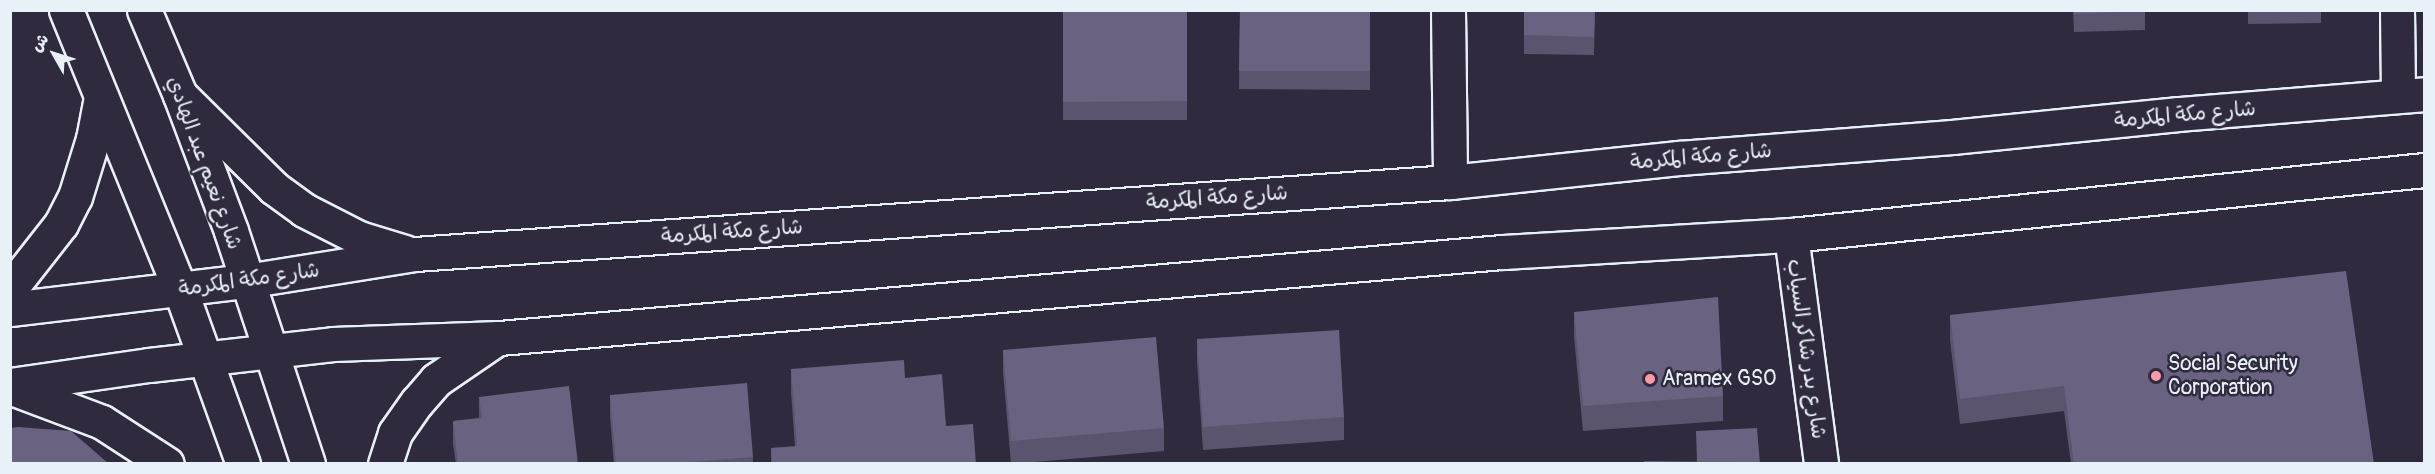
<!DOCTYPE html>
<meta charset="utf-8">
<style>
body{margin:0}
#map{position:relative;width:2435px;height:474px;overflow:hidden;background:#2f2a3d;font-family:Pangolin,"Playpen Sans Arabic",sans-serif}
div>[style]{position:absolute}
.roads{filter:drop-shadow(2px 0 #e8f1f8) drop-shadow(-2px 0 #e8f1f8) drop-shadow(0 2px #e8f1f8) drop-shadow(0 -2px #e8f1f8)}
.street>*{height:33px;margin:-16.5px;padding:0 16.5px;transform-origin:16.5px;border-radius:16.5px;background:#2f2a3d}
.secondary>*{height:33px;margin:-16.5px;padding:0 16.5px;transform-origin:16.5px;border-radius:16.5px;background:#2f2a3d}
.primary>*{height:33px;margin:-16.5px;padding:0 16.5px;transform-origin:16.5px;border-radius:16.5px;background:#2f2a3d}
.wall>*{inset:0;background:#5a546e}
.building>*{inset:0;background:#696280}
.dots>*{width:16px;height:16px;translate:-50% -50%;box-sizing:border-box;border:3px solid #2f2a3d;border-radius:50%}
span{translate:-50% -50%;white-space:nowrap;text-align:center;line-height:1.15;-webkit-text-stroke:5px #2f2a3d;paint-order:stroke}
.street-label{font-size:21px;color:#e8f1f8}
.poi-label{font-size:21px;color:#e8f1f8}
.left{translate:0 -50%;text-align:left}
.frame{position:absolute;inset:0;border:12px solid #e8f1f8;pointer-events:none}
.north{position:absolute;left:24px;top:24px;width:60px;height:60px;-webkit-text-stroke:4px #2f2a3d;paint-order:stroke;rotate:309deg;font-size:16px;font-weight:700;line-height:24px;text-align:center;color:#e8f1f8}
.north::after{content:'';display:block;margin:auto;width:21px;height:27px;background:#e8f1f8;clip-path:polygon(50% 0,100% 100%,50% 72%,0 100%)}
</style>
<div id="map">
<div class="roads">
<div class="street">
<i style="left:1448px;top:10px;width:172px;rotate:89.3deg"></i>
<i style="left:2397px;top:10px;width:86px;rotate:89.3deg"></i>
<i style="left:1791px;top:235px;width:231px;rotate:82.5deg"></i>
</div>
<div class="secondary">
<i style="left:66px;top:10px;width:301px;rotate:67.8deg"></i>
<i style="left:180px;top:289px;width:186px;rotate:70.2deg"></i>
<i style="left:144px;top:10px;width:92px;rotate:67deg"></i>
<i style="left:180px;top:95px;width:145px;rotate:69.4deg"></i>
<i style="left:231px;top:231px;width:245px;rotate:71.7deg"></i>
</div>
<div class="primary">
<i style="left:180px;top:95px;width:132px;rotate:44.7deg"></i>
<i style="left:274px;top:188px;width:37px;rotate:36deg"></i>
<i style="left:304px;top:210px;width:62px;rotate:27deg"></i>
<i style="left:359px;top:238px;width:48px;rotate:16.9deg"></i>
<i style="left:10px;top:289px;width:83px;rotate:-51.9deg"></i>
<i style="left:61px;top:224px;width:30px;rotate:-63deg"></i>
<i style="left:75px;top:197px;width:61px;rotate:-72.8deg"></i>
<i style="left:93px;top:139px;width:43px;rotate:-79.2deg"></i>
<i style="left:10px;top:309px;width:238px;rotate:-6.8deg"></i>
<i style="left:246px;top:281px;width:171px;rotate:-9.1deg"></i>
<i style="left:415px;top:254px;width:1038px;rotate:-3.98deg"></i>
<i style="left:1450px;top:182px;width:230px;rotate:-6deg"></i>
<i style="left:1679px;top:158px;width:274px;rotate:-4.4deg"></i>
<i style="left:1952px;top:137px;width:227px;rotate:-5.8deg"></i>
<i style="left:2178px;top:114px;width:247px;rotate:-4.6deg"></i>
<i style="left:10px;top:385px;width:140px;rotate:-8.2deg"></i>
<i style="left:149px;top:365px;width:185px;rotate:-6.5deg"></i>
<i style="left:333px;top:344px;width:166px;rotate:-2.1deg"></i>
<i style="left:499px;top:338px;width:1008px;rotate:-4.9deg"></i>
<i style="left:1503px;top:252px;width:289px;rotate:-3.4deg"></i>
<i style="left:1791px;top:235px;width:636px;rotate:-5.86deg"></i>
<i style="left:12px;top:388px;width:96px;rotate:20.7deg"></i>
<i style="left:102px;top:422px;width:77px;rotate:32.9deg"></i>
<i style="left:385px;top:464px;width:33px;rotate:-72deg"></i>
<i style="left:395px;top:433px;width:38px;rotate:-55deg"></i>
<i style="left:417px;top:402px;width:29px;rotate:-49deg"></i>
<i style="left:436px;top:380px;width:73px;rotate:-34.3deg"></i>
</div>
</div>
<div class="wall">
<i style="clip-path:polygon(1063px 10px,1187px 10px,1187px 120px,1063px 120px)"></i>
<i style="clip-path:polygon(1240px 10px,1370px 10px,1370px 90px,1239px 89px)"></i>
<i style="clip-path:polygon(1524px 10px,1595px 10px,1594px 55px,1524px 54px)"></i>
<i style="clip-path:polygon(2073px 10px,2145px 10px,2145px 30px,2074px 32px)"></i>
<i style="clip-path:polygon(2248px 10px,2321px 10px,2321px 23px,2248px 24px)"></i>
<i style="clip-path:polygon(1574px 312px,1723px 396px,1723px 421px,1583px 431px,1574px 337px)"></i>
<i style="clip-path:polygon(1950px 315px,2374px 464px,2071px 464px,2064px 411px,1960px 424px,1950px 340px)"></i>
<i style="clip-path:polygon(1197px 339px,1344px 417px,1344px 440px,1203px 450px,1197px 362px)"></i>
<i style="clip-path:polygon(1003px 350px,1164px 428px,1164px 451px,1011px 464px,1003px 372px)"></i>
<i style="clip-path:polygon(791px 369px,905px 378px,946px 426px,976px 464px,771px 464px,771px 448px,795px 447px,791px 392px)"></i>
<i style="clip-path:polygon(610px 395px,753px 457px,753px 464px,614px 464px,610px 417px)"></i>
<i style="clip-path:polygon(479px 397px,578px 464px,456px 464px,453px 444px,453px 421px,479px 418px)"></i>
</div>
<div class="building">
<i style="clip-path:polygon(1063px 10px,1187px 10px,1187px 101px,1063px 102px)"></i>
<i style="clip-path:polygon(1240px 10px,1370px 10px,1370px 71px,1239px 71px)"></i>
<i style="clip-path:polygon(1524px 10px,1595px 10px,1594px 37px,1524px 35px)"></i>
<i style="clip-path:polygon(2074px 10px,2145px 10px,2145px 11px,2074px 14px)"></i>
<i style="clip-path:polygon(2346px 271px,2374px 464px,2074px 464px,2064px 386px,1960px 399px,1950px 315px)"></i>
<i style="clip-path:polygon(1718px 297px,1723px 396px,1583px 406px,1574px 312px)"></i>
<i style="clip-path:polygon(1339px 330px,1344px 417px,1203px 427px,1197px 339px)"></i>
<i style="clip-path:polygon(1156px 337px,1164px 428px,1011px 441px,1003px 350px)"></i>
<i style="clip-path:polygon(904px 360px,905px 378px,942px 374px,946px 426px,973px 424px,976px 464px,772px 464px,771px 448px,797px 446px,791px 369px)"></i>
<i style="clip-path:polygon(747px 383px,753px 457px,667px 464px,616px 464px,610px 395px)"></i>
<i style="clip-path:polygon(569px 386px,578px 464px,458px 464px,453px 421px,482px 418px,479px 397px)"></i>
<i style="clip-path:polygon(18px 427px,71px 431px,109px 464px,10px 464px,10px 428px)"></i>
<i style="clip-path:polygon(1757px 428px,1760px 464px,1733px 464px,1733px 462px,1697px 462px,1696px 431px)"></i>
<i style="clip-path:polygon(1644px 461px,1733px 462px,1733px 464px,1645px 464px)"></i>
</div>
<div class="dots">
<i style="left:2156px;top:376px;background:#ff9aa2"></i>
<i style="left:1650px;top:379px;background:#ff9aa2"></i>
</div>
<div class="street-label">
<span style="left:2185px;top:115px;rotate:-5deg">شارع مكة المكرمة</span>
<span style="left:1701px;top:157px;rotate:-5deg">شارع مكة المكرمة</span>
<span style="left:204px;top:163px;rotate:70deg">شارع نعيم عبد الهادي</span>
<span style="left:1217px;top:198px;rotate:-4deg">شارع مكة المكرمة</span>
<span style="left:732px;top:232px;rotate:-4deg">شارع مكة المكرمة</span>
<span style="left:249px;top:280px;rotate:-8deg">شارع مكة المكرمة</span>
<span style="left:1806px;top:349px;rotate:82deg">شارع بدر شاكر السياب</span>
</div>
<div class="poi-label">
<span class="left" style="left:2168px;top:376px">Social Security<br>Corporation</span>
<span class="left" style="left:1662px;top:379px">Aramex GSO</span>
</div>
<div class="frame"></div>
<div class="north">ش</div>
</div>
